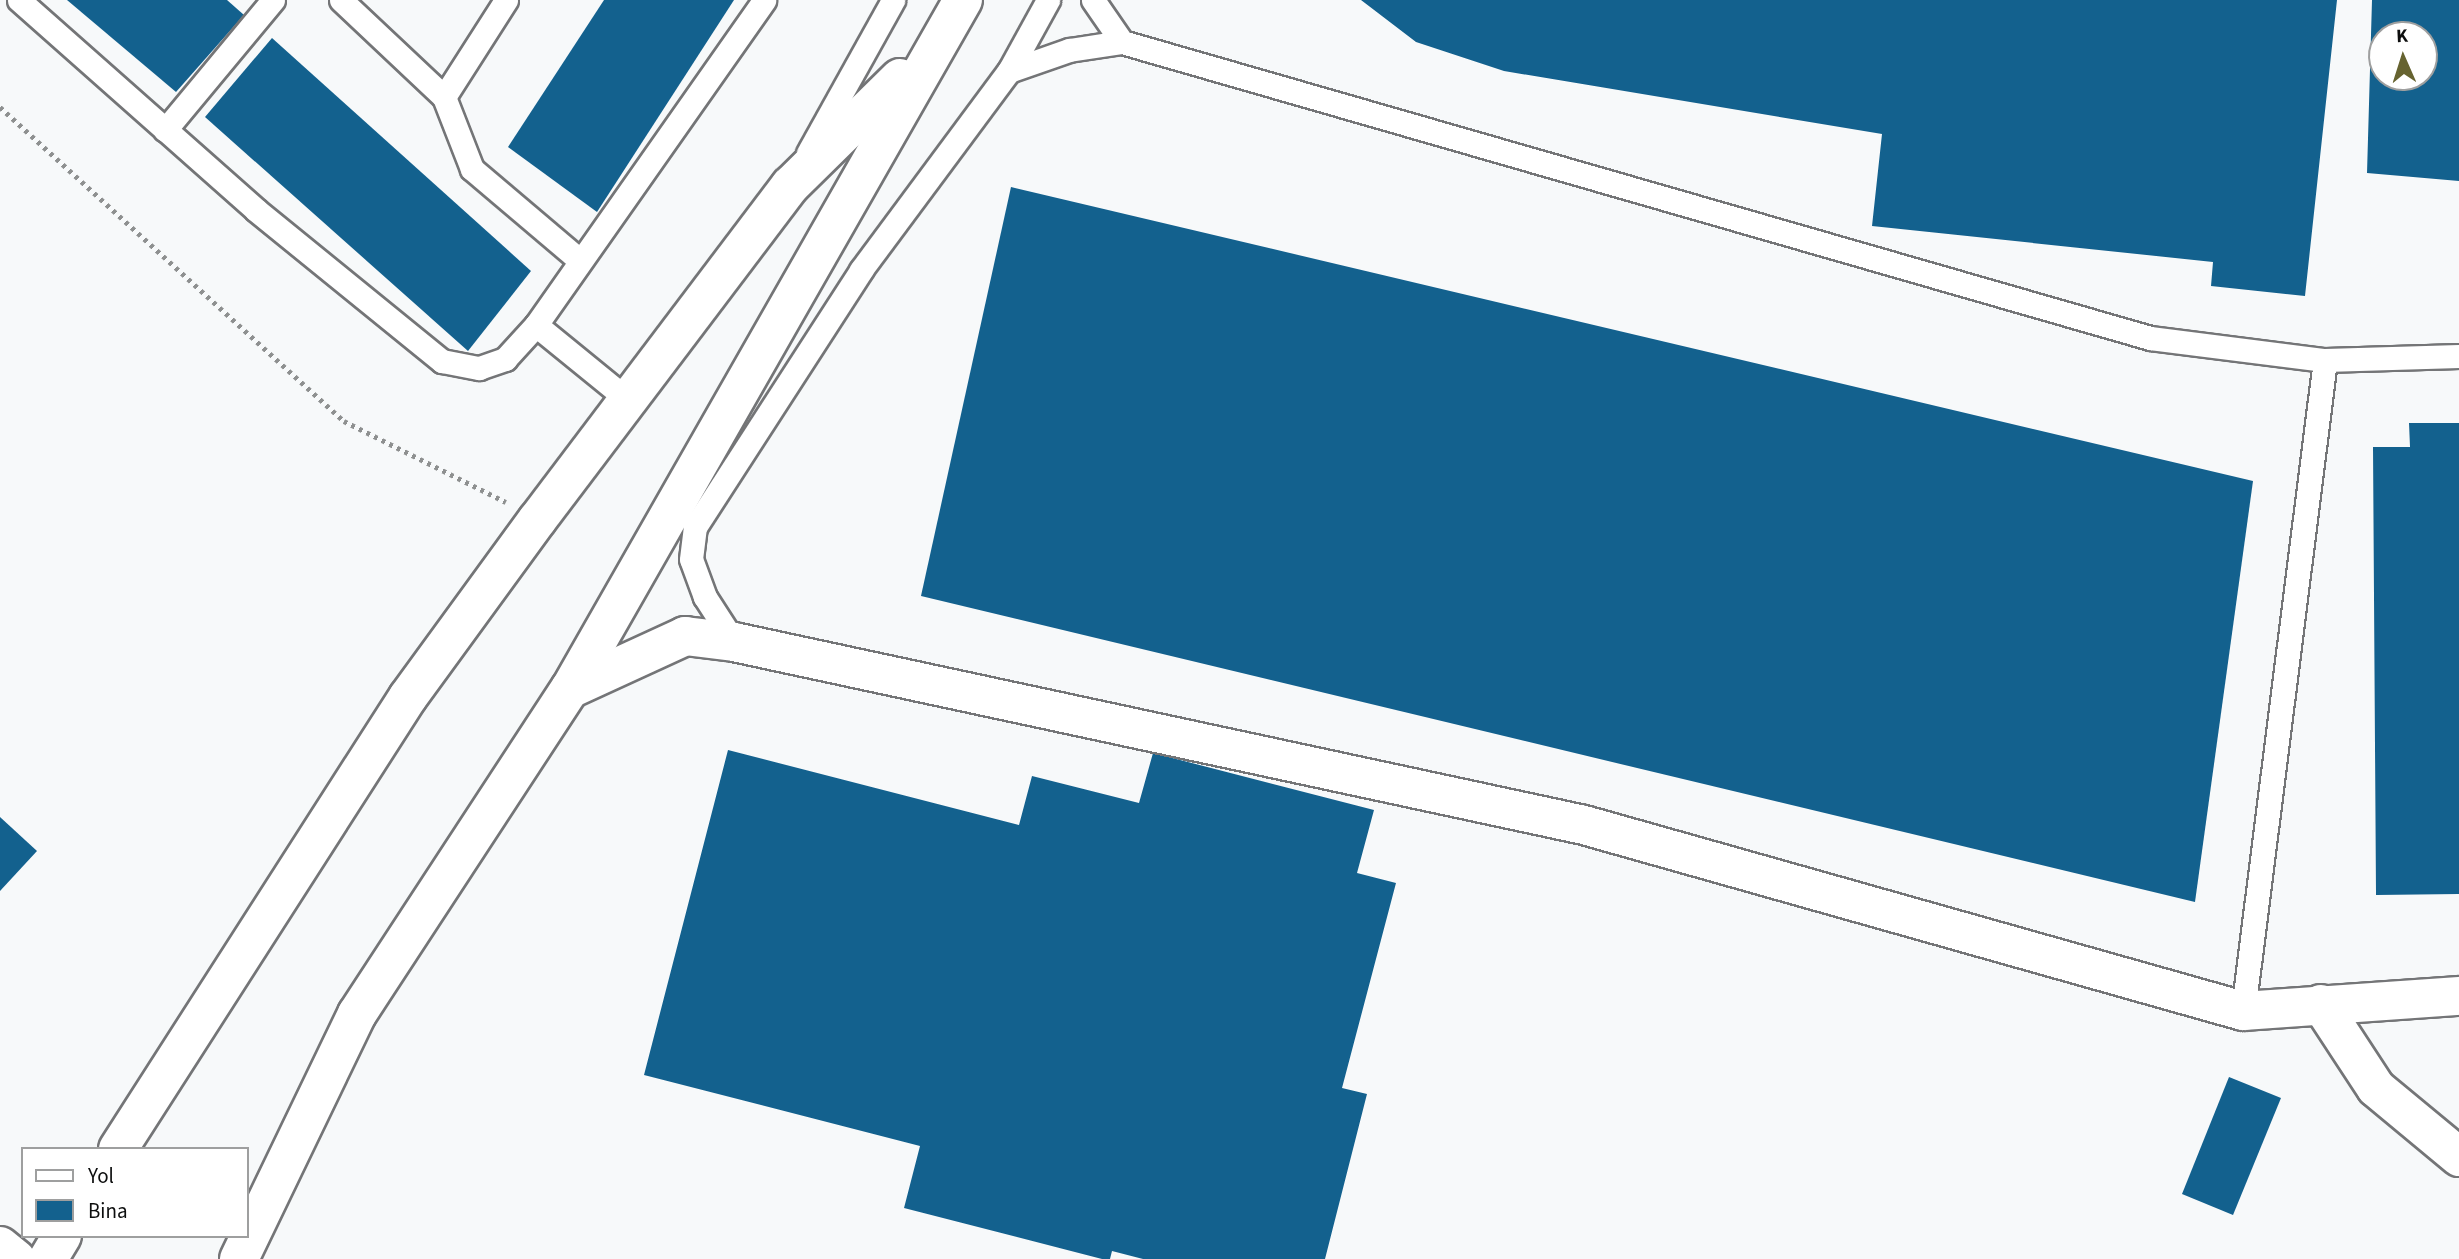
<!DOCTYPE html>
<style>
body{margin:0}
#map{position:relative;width:2459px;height:1259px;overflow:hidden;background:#f7f9fa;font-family:"Source Sans 3",sans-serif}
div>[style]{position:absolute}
.building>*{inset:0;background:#13618e}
.path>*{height:4.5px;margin-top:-2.25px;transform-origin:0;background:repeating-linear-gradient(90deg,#8e9090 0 3.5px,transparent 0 8.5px)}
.roads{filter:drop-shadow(2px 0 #747577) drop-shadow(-2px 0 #747577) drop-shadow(0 2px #747577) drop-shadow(0 -2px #747577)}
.service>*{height:23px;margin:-11.5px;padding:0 11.5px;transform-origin:11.5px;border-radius:11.5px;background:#fff}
.minor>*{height:38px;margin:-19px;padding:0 19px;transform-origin:19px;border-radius:19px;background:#fff}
.tertiary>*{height:38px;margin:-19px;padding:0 19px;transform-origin:19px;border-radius:19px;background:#fff}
span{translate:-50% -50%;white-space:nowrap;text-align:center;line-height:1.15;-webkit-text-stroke:7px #fff;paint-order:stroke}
.legend{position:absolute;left:21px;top:1147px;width:228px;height:91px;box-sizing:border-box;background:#fff;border:2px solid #9e9f9f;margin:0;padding:9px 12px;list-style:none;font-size:21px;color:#0d0e0e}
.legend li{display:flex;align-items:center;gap:14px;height:35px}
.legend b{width:35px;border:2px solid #9e9f9f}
.north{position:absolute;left:2368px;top:21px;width:70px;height:70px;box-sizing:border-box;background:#fff;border:2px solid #9e9f9f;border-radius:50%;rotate:357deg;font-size:19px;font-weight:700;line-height:28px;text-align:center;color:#0d0e0e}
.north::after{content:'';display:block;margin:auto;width:24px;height:32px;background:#666330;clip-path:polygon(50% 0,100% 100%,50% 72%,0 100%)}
</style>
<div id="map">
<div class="building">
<i style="clip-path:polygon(67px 0,227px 0,244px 15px,176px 92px)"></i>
<i style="clip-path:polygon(604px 0,734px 0,597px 212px,508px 147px)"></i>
<i style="clip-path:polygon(1361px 0,2337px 0,2305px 296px,2211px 286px,2213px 262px,1872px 226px,1882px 134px,1504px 71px,1416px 42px)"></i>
<i style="clip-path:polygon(evenodd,2372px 0,2459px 0,2459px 181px,2367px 173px,2372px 0,2382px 35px,2424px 35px,2424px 77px,2382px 77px,2382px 35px)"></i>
<i style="clip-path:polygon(272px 38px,531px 271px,468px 351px,205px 117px)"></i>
<i style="clip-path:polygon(1011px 187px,2253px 481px,2195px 902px,921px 596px)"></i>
<i style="clip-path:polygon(2409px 423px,2459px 423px,2459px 894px,2376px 895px,2373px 447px,2410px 447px)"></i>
<i style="clip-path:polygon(728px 750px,1019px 825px,1032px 776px,1139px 803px,1153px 753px,1374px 810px,1357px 873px,1396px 883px,1342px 1088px,1367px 1094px,1325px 1259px,1143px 1259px,1112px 1251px,1110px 1259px,1102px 1259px,904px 1208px,920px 1146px,644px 1075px)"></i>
<i style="clip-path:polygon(0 817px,37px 851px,0 891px)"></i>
<i style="clip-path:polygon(2229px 1077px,2281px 1098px,2233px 1215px,2182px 1194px)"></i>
</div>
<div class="path">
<i style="left:0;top:107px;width:466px;rotate:42.4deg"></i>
<i style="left:344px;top:421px;width:181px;rotate:26.6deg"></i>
</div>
<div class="roads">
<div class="service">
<i style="left:19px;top:0;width:317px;rotate:41.5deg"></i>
<i style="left:256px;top:210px;width:240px;rotate:39.1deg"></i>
<i style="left:442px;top:361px;width:38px;rotate:11deg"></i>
<i style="left:479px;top:368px;width:28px;rotate:-19deg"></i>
<i style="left:505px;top:359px;width:46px;rotate:-47.6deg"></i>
<i style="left:536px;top:325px;width:397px;rotate:-54.9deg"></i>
<i style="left:341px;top:0;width:141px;rotate:43.3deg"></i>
<i style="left:444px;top:97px;width:77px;rotate:68.7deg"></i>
<i style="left:472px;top:169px;width:139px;rotate:40.3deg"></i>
<i style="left:1093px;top:0;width:51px;rotate:55.4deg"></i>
<i style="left:1009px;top:71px;width:64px;rotate:-19.3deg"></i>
<i style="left:1069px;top:50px;width:54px;rotate:-8.6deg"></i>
<i style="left:1122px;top:42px;width:1070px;rotate:16.06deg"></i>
<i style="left:2150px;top:338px;width:176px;rotate:7.2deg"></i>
<i style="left:2325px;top:360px;width:134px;rotate:-1.7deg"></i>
<i style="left:444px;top:97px;width:115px;rotate:-57.4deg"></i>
<i style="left:165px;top:130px;width:169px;rotate:-50.3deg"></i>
<i style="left:808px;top:153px;width:175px;rotate:-60.9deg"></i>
<i style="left:536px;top:325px;width:119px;rotate:39.2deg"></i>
<i style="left:734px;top:642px;width:54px;rotate:-122.8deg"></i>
<i style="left:705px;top:597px;width:40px;rotate:-110.2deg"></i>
<i style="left:691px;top:559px;width:32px;rotate:-83deg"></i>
<i style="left:695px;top:527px;width:306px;rotate:-57.1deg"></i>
<i style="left:861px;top:270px;width:248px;rotate:-53.4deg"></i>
<i style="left:1009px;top:71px;width:81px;rotate:-61.2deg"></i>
<i style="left:2243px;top:1011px;width:656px;rotate:-82.82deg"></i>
</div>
<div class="minor">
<i style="left:570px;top:689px;width:127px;rotate:-24.7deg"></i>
<i style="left:685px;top:636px;width:49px;rotate:7deg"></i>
<i style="left:734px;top:642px;width:869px;rotate:12.15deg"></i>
<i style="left:1584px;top:825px;width:685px;rotate:15.76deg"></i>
<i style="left:2243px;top:1011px;width:217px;rotate:-4deg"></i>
<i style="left:2321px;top:1004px;width:100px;rotate:56.8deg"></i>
<i style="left:2376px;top:1088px;width:108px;rotate:39.7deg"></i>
</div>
<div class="tertiary">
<i style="left:118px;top:1149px;width:537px;rotate:-57.32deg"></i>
<i style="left:408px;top:697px;width:220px;rotate:-53.9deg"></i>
<i style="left:538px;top:519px;width:418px;rotate:-52.9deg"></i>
<i style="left:790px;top:186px;width:154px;rotate:-44.5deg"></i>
<i style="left:0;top:1246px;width:21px;rotate:39deg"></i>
<i style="left:48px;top:1259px;width:27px;rotate:-59deg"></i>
<i style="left:239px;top:1259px;width:272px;rotate:-64.3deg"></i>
<i style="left:357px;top:1014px;width:389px;rotate:-56.8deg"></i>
<i style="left:570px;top:689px;width:793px;rotate:-60.3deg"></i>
</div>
</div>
<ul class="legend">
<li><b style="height:9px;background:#fff"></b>Yol</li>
<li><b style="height:19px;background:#13618e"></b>Bina</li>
</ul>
<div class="north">K</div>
</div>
